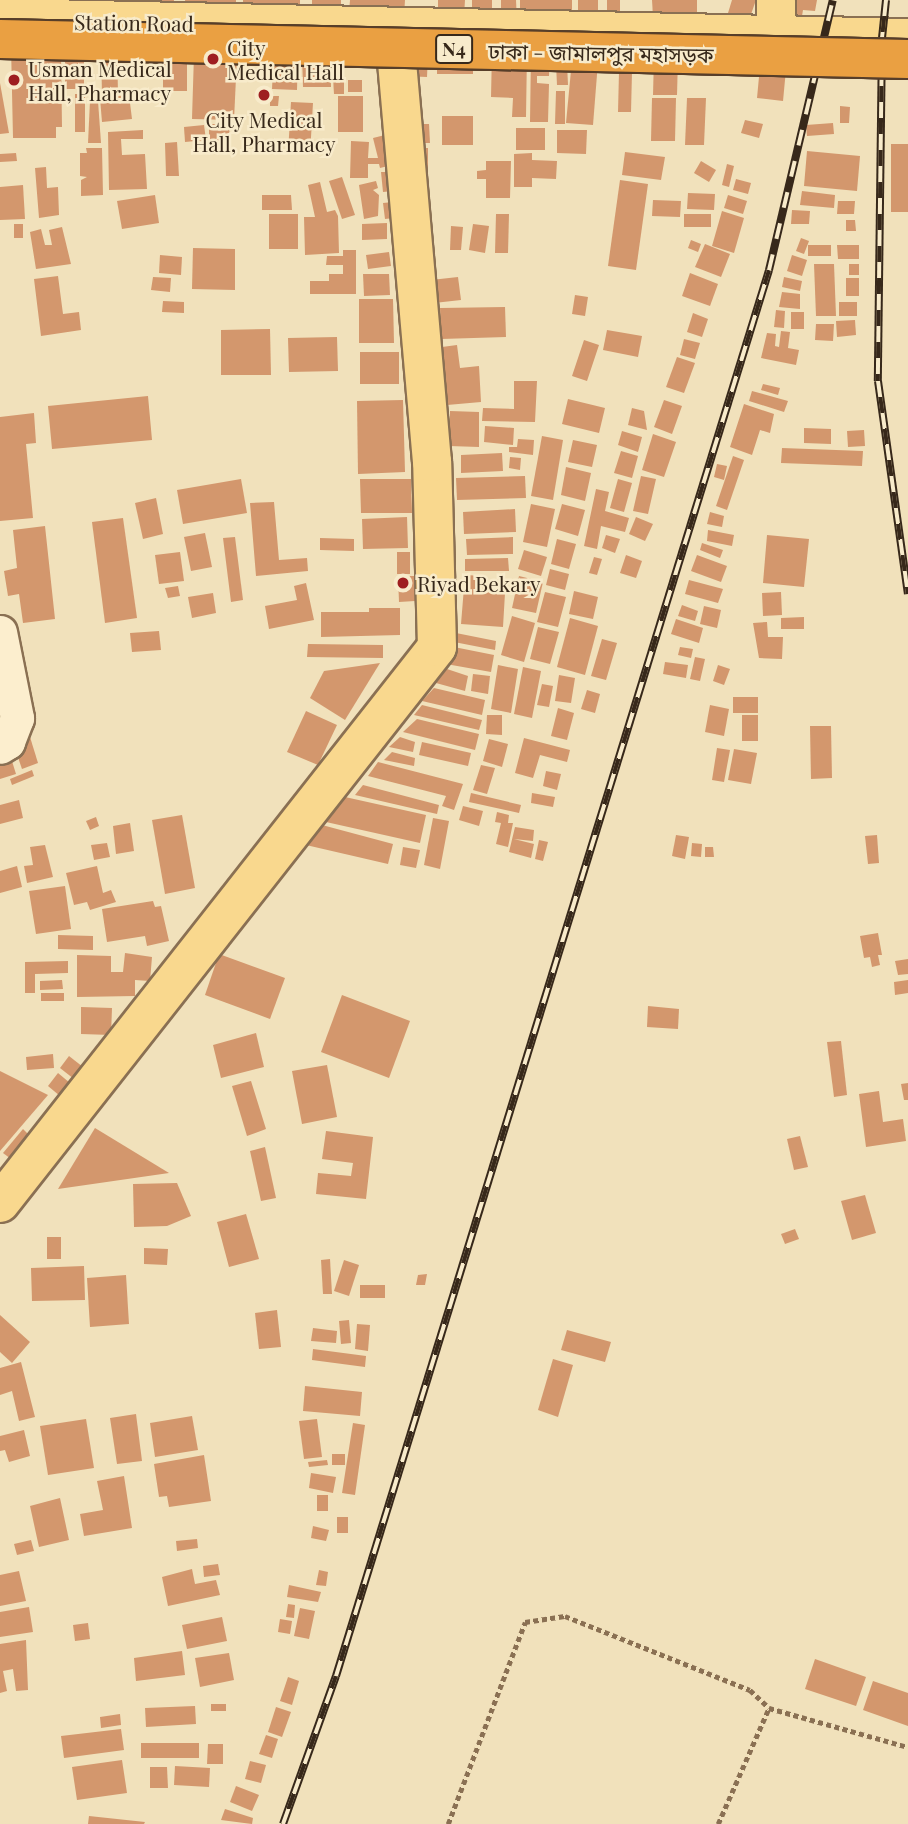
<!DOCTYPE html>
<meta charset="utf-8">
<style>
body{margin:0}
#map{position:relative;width:908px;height:1824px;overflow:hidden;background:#f1e1bb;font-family:"Playfair Display","Noto Sans Bengali",serif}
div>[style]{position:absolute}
.building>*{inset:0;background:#d3976d}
.path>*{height:4.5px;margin-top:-2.25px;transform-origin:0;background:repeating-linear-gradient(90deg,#8a7053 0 5px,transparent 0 8.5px)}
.roads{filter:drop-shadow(2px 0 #8a7053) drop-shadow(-2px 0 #8a7053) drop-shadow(0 2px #8a7053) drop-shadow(0 -2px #8a7053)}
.minor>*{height:33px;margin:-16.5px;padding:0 16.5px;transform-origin:16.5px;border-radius:16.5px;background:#fceece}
.major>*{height:38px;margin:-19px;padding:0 19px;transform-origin:19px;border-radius:19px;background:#f9d88e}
.rail>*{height:8px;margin-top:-4px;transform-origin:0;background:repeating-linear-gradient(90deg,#f8ebcb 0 16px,#37281a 0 32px);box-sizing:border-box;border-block:2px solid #37281a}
.bridges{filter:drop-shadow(2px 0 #573e29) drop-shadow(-2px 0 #573e29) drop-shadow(0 2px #573e29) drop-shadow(0 -2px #573e29)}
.highway-bridge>*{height:38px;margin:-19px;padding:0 19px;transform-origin:19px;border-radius:19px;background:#eaa042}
.dots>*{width:19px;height:19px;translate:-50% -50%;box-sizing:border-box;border:4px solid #f8ebcb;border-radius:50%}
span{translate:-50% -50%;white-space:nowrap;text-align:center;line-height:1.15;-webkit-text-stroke:5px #f8ebcb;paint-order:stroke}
.shield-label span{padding:2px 5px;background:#f8ebcb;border:2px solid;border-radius:5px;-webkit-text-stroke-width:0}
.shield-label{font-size:19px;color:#37281a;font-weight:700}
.street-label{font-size:21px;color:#37281a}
.poi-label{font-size:21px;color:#37281a}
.left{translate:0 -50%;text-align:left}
</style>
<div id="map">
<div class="building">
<i style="clip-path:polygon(123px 0,174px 0,173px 7px)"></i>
<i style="clip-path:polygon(185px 0,236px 0,236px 8px,186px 9px)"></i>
<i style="clip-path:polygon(243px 0,300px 0,300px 14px,243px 12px)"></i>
<i style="clip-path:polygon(312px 0,341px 0,341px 10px,312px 9px)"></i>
<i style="clip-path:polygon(350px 0,405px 0,404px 16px,349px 13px)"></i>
<i style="clip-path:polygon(438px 0,465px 0,464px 17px,438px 15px)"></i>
<i style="clip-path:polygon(472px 0,492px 0,492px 16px,472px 15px)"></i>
<i style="clip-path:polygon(501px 0,516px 0,517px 22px,501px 23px)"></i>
<i style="clip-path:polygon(520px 0,572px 0,572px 22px,520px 22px)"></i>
<i style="clip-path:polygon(578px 0,598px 0,598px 24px,578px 24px)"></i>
<i style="clip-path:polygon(607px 0,620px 0,620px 28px,607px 27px)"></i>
<i style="clip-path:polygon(652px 0,697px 0,697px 17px,653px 17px)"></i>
<i style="clip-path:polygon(732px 0,756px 0,749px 20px,728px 13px)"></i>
<i style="clip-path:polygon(783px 0,817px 0,815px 11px,803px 10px,802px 16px,781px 13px)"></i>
<i style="clip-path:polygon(163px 43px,187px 44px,187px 91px,163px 91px)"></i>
<i style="clip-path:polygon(11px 46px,61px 53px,62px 127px,56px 127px,56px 138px,13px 138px)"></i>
<i style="clip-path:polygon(274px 48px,298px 49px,297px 90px,272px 89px)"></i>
<i style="clip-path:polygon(101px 50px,117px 50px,118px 93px,102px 94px)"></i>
<i style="clip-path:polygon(492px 51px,527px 52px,526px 117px,512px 117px,513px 98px,491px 97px)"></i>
<i style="clip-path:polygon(428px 53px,427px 77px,403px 76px)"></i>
<i style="clip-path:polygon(531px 53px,550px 53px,549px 76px,537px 76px,537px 83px,549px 84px,548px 122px,530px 122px)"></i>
<i style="clip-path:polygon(65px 54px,84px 54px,84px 89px,65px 89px)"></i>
<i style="clip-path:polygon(194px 54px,237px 56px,234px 120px,192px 119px)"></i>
<i style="clip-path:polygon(330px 55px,331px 87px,303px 87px,302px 56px)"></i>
<i style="clip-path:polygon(437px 55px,473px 56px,473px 74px,437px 74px)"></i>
<i style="clip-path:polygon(761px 56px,787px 59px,783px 101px,757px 98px)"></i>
<i style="clip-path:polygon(654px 57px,678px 58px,677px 95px,653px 95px)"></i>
<i style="clip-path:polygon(572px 60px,598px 62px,593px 125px,566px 123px)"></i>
<i style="clip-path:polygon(567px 63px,568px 85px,557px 85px,556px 64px)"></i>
<i style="clip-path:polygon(619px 72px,632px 72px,631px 112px,618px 112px)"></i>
<i style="clip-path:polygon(333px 77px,344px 77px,344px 94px,334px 94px)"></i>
<i style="clip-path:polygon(348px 80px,362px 80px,362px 92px,348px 92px)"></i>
<i style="clip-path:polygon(0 83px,9px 133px,0 134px)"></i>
<i style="clip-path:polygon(556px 91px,565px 91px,565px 124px,555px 124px)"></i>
<i style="clip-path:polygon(75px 94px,85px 94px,85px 132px,75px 132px)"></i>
<i style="clip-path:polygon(129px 95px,132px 119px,102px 122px,100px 98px)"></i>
<i style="clip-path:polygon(270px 96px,279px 96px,278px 106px,270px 106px)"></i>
<i style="clip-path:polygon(338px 96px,363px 96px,363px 132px,338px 132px)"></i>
<i style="clip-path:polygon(652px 98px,676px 98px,675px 141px,651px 141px)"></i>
<i style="clip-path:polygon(687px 98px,706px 98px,704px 145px,685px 145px)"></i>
<i style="clip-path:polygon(90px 101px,98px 101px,101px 143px,88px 143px)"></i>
<i style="clip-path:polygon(291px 102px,313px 103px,310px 154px,288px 153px)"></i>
<i style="clip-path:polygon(840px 106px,850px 107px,849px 123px,840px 123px)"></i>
<i style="clip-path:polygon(442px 116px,473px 116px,473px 145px,442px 145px)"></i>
<i style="clip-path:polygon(745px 120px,763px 124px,759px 138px,741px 133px)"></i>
<i style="clip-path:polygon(833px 123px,834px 134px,807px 136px,806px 125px)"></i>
<i style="clip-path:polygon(209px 124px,229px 124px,230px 140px,209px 141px)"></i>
<i style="clip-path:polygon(405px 124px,429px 124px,430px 143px,406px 143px)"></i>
<i style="clip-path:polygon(204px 125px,206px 140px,185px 142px,184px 127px)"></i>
<i style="clip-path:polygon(516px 128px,545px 128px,545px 150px,516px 150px)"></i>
<i style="clip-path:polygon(143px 130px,143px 139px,121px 139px,122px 155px,145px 154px,147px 189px,109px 190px,108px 132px)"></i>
<i style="clip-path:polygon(557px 130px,587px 130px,586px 154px,557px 153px)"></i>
<i style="clip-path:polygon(385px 135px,392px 165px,380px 168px,379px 164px,368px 164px,368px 178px,350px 178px,351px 141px,369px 142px,368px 158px,378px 158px,373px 138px)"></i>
<i style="clip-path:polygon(177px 142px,179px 176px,166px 176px,165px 143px)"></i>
<i style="clip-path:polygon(891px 144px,908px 144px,908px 212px,891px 212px)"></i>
<i style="clip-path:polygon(86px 148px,102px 148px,103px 195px,81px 196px,81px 180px,87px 177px,80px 176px,80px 153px,87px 153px)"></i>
<i style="clip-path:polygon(408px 148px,428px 148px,428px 174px,408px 174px)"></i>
<i style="clip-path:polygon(807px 151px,860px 156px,857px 191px,804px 186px)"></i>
<i style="clip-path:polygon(625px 152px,665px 157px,661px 180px,622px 175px)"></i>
<i style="clip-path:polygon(16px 153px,17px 161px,0 162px,0 154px)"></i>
<i style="clip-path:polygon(532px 153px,532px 160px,557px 161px,556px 179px,532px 178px,532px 187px,514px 187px,514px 154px)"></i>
<i style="clip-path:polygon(486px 161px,511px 161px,510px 198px,486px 198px,486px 179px,477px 179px,477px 171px,486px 170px)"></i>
<i style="clip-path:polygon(701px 161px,716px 170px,709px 182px,694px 173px)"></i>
<i style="clip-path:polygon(727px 164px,734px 166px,729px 187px,722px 185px)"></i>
<i style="clip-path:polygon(46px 167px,47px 188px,58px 187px,59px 215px,39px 218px,35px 168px)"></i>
<i style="clip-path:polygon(381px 172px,391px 172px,393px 191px,383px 192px)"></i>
<i style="clip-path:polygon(342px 177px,355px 215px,342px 219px,329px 181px)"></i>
<i style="clip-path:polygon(736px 179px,751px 183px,748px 194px,733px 190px)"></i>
<i style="clip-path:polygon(620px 180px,648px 184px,636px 270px,608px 266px)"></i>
<i style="clip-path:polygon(376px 181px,378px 188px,373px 190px,379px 195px,378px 216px,364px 219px,359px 185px)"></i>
<i style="clip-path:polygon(320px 182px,327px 212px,335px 210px,338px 216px,339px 253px,305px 255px,304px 217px,315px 217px,308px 185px)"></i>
<i style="clip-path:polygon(23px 185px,25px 219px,0 220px,0 187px)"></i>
<i style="clip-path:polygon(802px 191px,835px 195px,834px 208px,800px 205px)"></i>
<i style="clip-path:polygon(688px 193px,715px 194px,714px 210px,687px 209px)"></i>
<i style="clip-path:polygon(155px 195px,159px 223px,122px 229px,117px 201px)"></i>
<i style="clip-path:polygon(262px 195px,291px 195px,292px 210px,262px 210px)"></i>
<i style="clip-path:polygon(728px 195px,747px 201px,743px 214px,724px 208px)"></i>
<i style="clip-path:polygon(653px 200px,681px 201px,680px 217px,652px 216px)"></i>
<i style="clip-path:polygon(838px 201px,855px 201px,854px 214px,837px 214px)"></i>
<i style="clip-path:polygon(393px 202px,394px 218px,385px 219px,383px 203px)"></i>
<i style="clip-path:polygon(792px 210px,810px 211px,809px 224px,791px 224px)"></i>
<i style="clip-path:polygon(722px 211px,744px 218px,734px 253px,712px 246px)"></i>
<i style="clip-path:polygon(269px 214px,298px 214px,298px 249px,269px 249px)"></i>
<i style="clip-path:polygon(496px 214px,509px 214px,508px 253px,495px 253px)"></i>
<i style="clip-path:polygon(684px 214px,711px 214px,711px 227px,684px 227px)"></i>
<i style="clip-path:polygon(846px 220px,855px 220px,856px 231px,846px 231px)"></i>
<i style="clip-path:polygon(387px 223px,387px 239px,362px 240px,362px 224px)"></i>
<i style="clip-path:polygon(14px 224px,23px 224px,23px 238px,14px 238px)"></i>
<i style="clip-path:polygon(473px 224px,489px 226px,485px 253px,469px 250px)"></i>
<i style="clip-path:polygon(451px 226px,463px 227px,461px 250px,450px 250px)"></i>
<i style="clip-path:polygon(62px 227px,71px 264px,36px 269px,30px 232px,41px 229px,45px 245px,52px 245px,49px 230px)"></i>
<i style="clip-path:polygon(801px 238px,809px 241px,804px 254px,796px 251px)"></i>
<i style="clip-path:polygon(691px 240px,701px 244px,698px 252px,688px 248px)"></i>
<i style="clip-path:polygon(705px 244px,730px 254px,721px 277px,695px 267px)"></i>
<i style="clip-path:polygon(808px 245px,831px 245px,831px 256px,808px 256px)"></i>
<i style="clip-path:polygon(837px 245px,859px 245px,859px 259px,838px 259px)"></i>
<i style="clip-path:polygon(193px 248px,235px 249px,235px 290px,192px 289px)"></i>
<i style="clip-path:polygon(343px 250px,356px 250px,356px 294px,310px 294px,310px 281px,329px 281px,329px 274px,343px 274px,343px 265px,326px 265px,327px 256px,343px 256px)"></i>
<i style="clip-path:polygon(389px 252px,391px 266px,368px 269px,366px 255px)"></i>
<i style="clip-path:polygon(160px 255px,182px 257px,181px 275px,159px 273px)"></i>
<i style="clip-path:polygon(792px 255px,807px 260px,802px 276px,787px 271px)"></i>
<i style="clip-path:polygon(814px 264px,834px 264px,836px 316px,816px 316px)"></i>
<i style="clip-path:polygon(849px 264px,859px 264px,859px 275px,849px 275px)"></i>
<i style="clip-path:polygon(690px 273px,718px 284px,710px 306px,682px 296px)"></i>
<i style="clip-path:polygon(363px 274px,389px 274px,390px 295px,364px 296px)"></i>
<i style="clip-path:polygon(58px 276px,63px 314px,79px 312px,81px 330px,41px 336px,34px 279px)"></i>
<i style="clip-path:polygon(153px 277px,171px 278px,170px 292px,151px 290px)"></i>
<i style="clip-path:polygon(458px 277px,461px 300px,434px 303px,431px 280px)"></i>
<i style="clip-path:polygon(784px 277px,802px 281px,800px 291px,782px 287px)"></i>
<i style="clip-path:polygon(846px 278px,859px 278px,859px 296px,846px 296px)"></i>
<i style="clip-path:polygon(782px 292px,800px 294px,800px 309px,779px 307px)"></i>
<i style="clip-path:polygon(575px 295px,588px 297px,585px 316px,572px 314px)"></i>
<i style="clip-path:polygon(359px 299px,393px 299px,394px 343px,359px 343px)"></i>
<i style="clip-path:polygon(163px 301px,184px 302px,184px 313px,162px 312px)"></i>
<i style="clip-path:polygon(839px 302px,857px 302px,857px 316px,839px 316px)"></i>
<i style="clip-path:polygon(505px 307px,506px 337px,441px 339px,440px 308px)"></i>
<i style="clip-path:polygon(776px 310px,785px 311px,784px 328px,774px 327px)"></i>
<i style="clip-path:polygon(791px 312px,804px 312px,804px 329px,791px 329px)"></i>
<i style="clip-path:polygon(693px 313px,708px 319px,702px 337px,687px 332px)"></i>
<i style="clip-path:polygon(855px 320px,856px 335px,837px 337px,836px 321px)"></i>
<i style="clip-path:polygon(816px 324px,834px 324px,833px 341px,815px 340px)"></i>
<i style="clip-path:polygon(270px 329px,271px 375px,221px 375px,221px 330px)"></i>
<i style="clip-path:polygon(607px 330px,642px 336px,638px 357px,603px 350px)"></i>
<i style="clip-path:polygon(781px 331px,790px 332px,788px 348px,799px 350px,796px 365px,761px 358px,767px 333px,776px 334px,775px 346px,779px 347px)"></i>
<i style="clip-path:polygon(337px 337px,338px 371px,289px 372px,288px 338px)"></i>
<i style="clip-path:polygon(684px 339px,700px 343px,695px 359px,680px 355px)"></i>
<i style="clip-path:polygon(584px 340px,599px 345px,587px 381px,572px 376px)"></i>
<i style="clip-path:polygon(457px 345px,460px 368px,479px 366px,481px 402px,447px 405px,442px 347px)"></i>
<i style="clip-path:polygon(360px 352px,399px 352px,399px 384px,360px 384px)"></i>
<i style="clip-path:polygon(677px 357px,695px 363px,684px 393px,666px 387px)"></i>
<i style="clip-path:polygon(514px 381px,537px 381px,535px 422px,482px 421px,483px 408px,514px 409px)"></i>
<i style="clip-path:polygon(763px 384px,780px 388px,778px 395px,761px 390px)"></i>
<i style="clip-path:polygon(752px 391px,788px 401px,784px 412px,749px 401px)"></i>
<i style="clip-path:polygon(148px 396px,152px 440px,52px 449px,48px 406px)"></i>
<i style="clip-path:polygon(568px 399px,605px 408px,599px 433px,562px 424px)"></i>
<i style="clip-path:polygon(403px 400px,405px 472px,358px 474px,357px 401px)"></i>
<i style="clip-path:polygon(664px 400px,682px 406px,672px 434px,654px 427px)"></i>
<i style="clip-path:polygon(744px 404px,774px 414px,770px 433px,760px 430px,752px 455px,730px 447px)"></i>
<i style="clip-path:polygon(632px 408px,644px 411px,647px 430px,628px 425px)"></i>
<i style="clip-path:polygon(450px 411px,479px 412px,479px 447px,449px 446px)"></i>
<i style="clip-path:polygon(34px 413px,36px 443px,26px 444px,33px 518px,0 521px,0 417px)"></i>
<i style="clip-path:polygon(485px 426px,514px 428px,513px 445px,484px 442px)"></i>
<i style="clip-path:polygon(804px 428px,831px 429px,831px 444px,804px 443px)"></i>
<i style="clip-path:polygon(864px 430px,865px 446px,848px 447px,847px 431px)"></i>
<i style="clip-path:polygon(622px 431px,642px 437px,638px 452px,618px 445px)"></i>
<i style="clip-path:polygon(653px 434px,676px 442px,664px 477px,642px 470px)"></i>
<i style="clip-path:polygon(542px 436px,563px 440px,553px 500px,531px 496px)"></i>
<i style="clip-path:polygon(518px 439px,534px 440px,533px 455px,509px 452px,509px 447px,517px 447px)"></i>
<i style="clip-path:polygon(573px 440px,597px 445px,592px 467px,568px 462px)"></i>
<i style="clip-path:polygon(782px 448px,863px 451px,862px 466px,781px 463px)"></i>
<i style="clip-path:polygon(621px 451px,638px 456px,632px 478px,614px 473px)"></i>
<i style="clip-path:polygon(502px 453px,503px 471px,461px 473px,461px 455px)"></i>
<i style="clip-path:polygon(733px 456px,744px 460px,727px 510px,716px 506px)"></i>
<i style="clip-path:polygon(510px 457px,521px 458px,520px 470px,509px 468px)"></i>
<i style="clip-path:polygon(717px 464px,727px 466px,724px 480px,714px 477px)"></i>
<i style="clip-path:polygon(566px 467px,591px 473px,585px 501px,561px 495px)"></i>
<i style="clip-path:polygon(525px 476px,526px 498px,457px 500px,456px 478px)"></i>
<i style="clip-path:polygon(641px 476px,656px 479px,648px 514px,633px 511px)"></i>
<i style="clip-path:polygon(241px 479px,247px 513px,183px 524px,177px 490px)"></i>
<i style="clip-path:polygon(360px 479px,411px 479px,412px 513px,361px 513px)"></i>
<i style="clip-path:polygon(618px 479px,632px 483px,624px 512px,610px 508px)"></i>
<i style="clip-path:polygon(596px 489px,609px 492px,605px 511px,629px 518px,625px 532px,601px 526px,597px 549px,584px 546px)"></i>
<i style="clip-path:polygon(156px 498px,163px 534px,143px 539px,135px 503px)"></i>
<i style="clip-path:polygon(274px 502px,279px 560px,307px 558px,308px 571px,256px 576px,250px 503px)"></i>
<i style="clip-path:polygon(531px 504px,555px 509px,547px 547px,523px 542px)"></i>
<i style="clip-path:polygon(562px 504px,585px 510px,578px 536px,555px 529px)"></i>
<i style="clip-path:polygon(515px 509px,516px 532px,464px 534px,463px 512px)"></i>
<i style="clip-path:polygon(710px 512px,724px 516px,722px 527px,707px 524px)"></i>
<i style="clip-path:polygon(407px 517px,408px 548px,363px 549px,362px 519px)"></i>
<i style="clip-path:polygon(636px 517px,653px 524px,645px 541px,629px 534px)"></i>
<i style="clip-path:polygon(123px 518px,137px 618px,105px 623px,92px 522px)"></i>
<i style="clip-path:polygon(45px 526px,55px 619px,23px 623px,19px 594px,8px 596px,4px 571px,17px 568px,13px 530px)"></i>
<i style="clip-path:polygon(708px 530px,734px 535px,732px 546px,707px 541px)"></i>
<i style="clip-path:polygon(205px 533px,212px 567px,191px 571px,184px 537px)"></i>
<i style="clip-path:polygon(606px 535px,620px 539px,615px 553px,602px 548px)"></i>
<i style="clip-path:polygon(767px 535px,809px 539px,804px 587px,763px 583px)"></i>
<i style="clip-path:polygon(235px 537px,243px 600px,231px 602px,223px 538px)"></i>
<i style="clip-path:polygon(513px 537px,513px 554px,467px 555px,466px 539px)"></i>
<i style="clip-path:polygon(320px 538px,354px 539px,354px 551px,320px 550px)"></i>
<i style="clip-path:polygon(557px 539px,576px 544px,569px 569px,551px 564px)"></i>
<i style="clip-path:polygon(702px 543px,723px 550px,720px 558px,700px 550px)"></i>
<i style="clip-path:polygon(524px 550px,547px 557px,541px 576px,518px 569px)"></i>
<i style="clip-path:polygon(180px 552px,184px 581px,159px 584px,155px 555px)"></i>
<i style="clip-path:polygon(397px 552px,410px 552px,410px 574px,397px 574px)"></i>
<i style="clip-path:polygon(626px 555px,642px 561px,636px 578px,620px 573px)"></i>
<i style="clip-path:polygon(697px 555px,727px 566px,721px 582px,691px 571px)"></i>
<i style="clip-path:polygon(594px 557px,602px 559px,597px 575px,589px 573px)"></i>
<i style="clip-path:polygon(508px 558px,509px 571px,465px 571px,465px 559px)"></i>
<i style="clip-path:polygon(550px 569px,569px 574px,565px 590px,546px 585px)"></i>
<i style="clip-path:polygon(465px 575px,483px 576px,482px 592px,505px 593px,503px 627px,461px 624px)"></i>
<i style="clip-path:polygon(398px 576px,414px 576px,415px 601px,399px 602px)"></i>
<i style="clip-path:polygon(519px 576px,543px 582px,536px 613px,512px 608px)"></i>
<i style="clip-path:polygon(689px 580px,723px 589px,718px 603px,685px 594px)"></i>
<i style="clip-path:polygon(306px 583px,314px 620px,269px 629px,265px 606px,297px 600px,294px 586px)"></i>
<i style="clip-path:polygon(178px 586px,180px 596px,168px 598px,165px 588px)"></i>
<i style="clip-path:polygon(574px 591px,598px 597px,593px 619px,569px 614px)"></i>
<i style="clip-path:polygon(545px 592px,566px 597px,558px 627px,537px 622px)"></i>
<i style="clip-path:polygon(781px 592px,782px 615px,763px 616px,762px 593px)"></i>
<i style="clip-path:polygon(213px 593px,216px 613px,192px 618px,188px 597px)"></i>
<i style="clip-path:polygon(682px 605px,698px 611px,695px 621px,678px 616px)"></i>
<i style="clip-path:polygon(704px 606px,721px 610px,717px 628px,700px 624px)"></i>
<i style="clip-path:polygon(369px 608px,400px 608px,400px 635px,321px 637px,321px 612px,369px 612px)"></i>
<i style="clip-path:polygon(512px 616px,535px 623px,524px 662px,501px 655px)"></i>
<i style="clip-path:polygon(804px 617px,804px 629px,781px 629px,781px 618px)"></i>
<i style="clip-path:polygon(570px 618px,598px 626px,585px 675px,557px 667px)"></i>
<i style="clip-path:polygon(676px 619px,703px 628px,699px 643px,671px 634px)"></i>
<i style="clip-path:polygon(767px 622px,768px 637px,783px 637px,782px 659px,759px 658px,753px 623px)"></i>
<i style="clip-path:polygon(538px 627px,559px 632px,550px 664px,530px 659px)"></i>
<i style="clip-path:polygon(159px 631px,161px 650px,132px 652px,130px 633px)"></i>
<i style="clip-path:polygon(456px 633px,496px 641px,495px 650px,454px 642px)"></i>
<i style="clip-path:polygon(602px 639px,617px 643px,606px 680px,591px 676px)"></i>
<i style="clip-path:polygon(308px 644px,383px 645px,383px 658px,307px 657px)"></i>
<i style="clip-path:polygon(454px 647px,494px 655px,491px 672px,446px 664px)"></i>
<i style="clip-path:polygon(680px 647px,693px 649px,691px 658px,678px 655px)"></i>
<i style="clip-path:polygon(695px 657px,705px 659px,700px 681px,690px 679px)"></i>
<i style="clip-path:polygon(665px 662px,688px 665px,686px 678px,663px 674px)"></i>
<i style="clip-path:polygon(380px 663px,345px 720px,310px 698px,324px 671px)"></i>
<i style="clip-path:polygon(498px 665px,518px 669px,511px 713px,491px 709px)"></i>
<i style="clip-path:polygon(718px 665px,730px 669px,724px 685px,713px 681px)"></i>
<i style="clip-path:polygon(523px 667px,541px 671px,532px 718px,514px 714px)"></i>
<i style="clip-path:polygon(447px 669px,468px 676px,465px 691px,436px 683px)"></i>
<i style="clip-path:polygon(473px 674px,490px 676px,488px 694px,471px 691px)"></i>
<i style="clip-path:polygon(559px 675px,575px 678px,571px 703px,555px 701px)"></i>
<i style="clip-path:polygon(542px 684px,553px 686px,549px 707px,537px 705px)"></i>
<i style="clip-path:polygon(434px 688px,485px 700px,482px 715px,422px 701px)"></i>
<i style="clip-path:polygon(587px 690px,600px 694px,595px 713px,581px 709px)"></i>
<i style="clip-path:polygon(733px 697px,758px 697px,758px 713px,733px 713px)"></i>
<i style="clip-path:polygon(422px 705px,482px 720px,479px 730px,414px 715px)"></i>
<i style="clip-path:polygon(710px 705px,729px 709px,724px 736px,705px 732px)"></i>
<i style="clip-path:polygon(558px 708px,574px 713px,567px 740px,551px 736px)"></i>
<i style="clip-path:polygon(306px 711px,337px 725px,318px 765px,287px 752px)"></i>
<i style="clip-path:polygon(487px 715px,502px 715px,502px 735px,486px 734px)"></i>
<i style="clip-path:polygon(742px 715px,758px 715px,758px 741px,742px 741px)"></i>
<i style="clip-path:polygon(417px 719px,479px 734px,475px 750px,403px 732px)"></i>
<i style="clip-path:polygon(810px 726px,831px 726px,832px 778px,811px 779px)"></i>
<i style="clip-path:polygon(30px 737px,38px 763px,22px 769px,13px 743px)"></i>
<i style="clip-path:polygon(400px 737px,415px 742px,413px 752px,389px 747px)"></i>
<i style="clip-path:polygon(524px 738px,570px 750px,567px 762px,540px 755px,533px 778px,515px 773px)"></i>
<i style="clip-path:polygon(489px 739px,508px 744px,502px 767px,483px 761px)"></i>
<i style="clip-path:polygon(422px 742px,471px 753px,468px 766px,419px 755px)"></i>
<i style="clip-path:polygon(717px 748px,730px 750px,724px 782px,712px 780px)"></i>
<i style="clip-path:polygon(734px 749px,757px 753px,751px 784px,728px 780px)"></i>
<i style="clip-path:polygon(392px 752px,415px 758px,414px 766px,384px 760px)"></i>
<i style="clip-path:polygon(11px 758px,16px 774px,0 779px,0 761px)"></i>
<i style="clip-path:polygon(378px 762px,463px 784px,454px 810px,442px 806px,446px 796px,368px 776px)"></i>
<i style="clip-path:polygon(481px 765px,495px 768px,487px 794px,473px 790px)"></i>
<i style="clip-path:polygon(32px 770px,34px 776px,12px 785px,10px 779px)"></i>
<i style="clip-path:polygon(546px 771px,561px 774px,557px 790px,543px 786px)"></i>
<i style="clip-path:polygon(363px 785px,439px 805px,437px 814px,355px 795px)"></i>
<i style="clip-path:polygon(471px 793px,521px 805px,519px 813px,469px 802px)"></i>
<i style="clip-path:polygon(532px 793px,555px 797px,553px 807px,531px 803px)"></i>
<i style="clip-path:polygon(345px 797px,426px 815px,420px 843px,326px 822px)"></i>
<i style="clip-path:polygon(19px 800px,23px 818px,0 824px,0 805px)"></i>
<i style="clip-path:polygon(463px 806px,483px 811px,479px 826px,459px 820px)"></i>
<i style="clip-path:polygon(497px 812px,509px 815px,508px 823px,513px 823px,508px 847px,496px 844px,501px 823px,495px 822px)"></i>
<i style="clip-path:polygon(182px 815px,195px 888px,165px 894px,152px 820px)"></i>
<i style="clip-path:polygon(96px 817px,99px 826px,90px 830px,86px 821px)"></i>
<i style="clip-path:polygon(433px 818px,449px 821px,440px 869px,424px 865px)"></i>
<i style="clip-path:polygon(130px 823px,134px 851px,116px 854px,113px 826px)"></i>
<i style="clip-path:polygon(322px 825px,393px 844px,388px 864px,306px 845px)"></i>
<i style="clip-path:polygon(515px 827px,534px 830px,533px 841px,514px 839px,534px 844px,531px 858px,509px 852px)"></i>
<i style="clip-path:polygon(676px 835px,689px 837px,685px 859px,672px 856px)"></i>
<i style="clip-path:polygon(877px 835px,879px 863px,868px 864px,865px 836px)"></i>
<i style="clip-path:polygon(539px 840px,548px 842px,543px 861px,535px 859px)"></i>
<i style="clip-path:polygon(107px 843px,110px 857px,94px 860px,91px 845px)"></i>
<i style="clip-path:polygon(692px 843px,702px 844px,701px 857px,691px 856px)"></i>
<i style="clip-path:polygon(45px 845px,53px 877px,27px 883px,24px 866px,33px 865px,30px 847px)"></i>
<i style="clip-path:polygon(403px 847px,420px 850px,416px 868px,400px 865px)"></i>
<i style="clip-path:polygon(705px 847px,713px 847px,714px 857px,705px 857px)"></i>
<i style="clip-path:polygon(17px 866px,22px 887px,0 893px,0 871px)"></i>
<i style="clip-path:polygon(97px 866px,103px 893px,111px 890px,116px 902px,90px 910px,87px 902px,74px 905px,66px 873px)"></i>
<i style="clip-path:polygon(65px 886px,71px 929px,36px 934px,29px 891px)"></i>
<i style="clip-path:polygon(153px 901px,155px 907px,161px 906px,169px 941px,147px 946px,145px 936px,107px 942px,102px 909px)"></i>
<i style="clip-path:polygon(878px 933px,882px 955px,878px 955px,880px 965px,872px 967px,870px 957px,864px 958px,860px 936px)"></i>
<i style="clip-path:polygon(58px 935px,93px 936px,93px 950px,58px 949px)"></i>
<i style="clip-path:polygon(125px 953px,152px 957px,150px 981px,135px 980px,135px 996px,77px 997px,77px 955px,111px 956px,111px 972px,123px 972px)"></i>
<i style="clip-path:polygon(219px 954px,285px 978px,270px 1019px,205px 995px)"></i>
<i style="clip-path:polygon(908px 959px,908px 974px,898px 975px,895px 961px)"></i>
<i style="clip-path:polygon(68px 961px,68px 973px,35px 974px,35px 993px,25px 993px,25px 962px)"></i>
<i style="clip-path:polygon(62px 980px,63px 989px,40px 990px,40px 981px)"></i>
<i style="clip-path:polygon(908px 980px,908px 993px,895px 995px,894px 982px)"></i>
<i style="clip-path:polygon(41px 993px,64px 993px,64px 1001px,41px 1001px)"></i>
<i style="clip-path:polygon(342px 995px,410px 1021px,389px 1078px,321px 1052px)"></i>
<i style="clip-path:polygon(648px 1006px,679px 1009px,678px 1029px,647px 1027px)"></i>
<i style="clip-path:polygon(81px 1007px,112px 1008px,111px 1035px,81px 1034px)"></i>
<i style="clip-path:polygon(256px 1033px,264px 1067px,221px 1078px,213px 1045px)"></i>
<i style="clip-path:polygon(841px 1041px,847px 1095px,834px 1097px,827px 1042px)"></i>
<i style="clip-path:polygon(53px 1054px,54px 1068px,27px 1070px,26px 1057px)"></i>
<i style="clip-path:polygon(69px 1056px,83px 1067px,74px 1079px,60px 1068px)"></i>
<i style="clip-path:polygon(327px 1065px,337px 1117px,302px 1124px,292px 1071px)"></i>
<i style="clip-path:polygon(0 1071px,48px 1095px,0 1151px)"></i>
<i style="clip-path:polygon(58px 1073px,70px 1083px,60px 1096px,48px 1086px)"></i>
<i style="clip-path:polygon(251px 1081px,266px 1129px,247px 1136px,232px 1086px)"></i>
<i style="clip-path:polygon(908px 1083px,908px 1100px,904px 1100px,901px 1084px)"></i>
<i style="clip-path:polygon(879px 1091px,883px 1122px,903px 1119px,906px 1141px,866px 1147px,859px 1094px)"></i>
<i style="clip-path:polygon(95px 1128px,169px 1173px,58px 1189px)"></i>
<i style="clip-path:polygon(23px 1129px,30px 1136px,11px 1159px,3px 1153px)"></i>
<i style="clip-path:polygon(326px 1131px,373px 1137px,366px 1199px,316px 1194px,318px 1173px,351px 1176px,353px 1163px,322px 1159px)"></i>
<i style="clip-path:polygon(800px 1136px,808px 1167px,794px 1170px,787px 1139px)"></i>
<i style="clip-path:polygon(265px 1147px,276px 1198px,261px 1201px,250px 1151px)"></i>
<i style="clip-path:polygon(177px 1183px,191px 1216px,167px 1226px,134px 1227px,133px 1184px)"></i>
<i style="clip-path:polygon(865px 1195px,876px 1233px,852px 1240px,841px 1201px)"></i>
<i style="clip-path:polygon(246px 1214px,259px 1259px,229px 1267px,217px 1222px)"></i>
<i style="clip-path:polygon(795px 1229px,799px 1239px,785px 1244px,781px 1234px)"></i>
<i style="clip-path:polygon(47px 1237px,61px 1237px,61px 1259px,47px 1259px)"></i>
<i style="clip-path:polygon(144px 1248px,168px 1249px,167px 1265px,144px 1264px)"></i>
<i style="clip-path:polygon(330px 1259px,332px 1294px,323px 1294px,321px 1260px)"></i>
<i style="clip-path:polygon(344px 1260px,359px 1265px,349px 1296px,334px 1291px)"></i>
<i style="clip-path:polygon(84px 1266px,85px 1300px,32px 1301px,31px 1268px)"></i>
<i style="clip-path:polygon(427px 1274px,425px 1285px,416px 1285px,418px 1275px)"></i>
<i style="clip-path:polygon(126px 1275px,129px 1324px,90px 1327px,87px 1278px)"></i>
<i style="clip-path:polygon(360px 1285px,385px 1285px,385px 1298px,360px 1298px)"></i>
<i style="clip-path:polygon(277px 1310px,281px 1347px,259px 1349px,255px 1313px)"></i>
<i style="clip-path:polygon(0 1315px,30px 1342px,12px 1363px,0 1352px)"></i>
<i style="clip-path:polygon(349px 1320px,351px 1343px,341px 1344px,339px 1321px)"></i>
<i style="clip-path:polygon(357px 1324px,370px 1325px,368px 1351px,355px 1349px)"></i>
<i style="clip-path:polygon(313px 1328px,337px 1331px,336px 1343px,311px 1341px)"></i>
<i style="clip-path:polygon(567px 1330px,611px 1342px,605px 1362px,561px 1350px)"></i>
<i style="clip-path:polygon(313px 1349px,366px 1356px,365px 1367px,312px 1360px)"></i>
<i style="clip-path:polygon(553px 1359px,573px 1365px,558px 1417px,538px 1410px)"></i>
<i style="clip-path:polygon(21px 1362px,35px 1417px,19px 1421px,12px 1391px,0 1395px,0 1368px)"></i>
<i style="clip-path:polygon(305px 1386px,362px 1392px,360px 1416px,303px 1411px)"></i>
<i style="clip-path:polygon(136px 1414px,142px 1461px,117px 1464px,110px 1418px)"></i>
<i style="clip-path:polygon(192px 1416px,198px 1450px,155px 1457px,150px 1423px)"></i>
<i style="clip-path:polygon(86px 1419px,94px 1468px,48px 1475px,40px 1426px)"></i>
<i style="clip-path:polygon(317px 1419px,322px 1457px,304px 1459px,299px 1421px)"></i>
<i style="clip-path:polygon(353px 1423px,365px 1425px,355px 1495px,342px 1493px)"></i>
<i style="clip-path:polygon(24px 1430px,30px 1456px,9px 1462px,5px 1450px,0 1451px,0 1436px)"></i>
<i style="clip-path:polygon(332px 1454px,345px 1454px,345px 1465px,332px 1465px)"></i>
<i style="clip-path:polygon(204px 1455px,211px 1501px,169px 1507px,167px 1496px,159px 1497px,154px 1464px)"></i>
<i style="clip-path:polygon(327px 1460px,328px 1465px,309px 1467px,308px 1462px)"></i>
<i style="clip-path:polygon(311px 1473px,336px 1477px,333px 1493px,309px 1488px)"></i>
<i style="clip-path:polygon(124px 1476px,132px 1528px,84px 1536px,80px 1514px,103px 1510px,97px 1481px)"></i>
<i style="clip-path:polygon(317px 1495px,328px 1495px,328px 1511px,317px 1511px)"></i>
<i style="clip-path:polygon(60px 1498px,69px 1540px,39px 1547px,30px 1506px)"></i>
<i style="clip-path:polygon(337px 1517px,348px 1517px,348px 1533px,337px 1533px)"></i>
<i style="clip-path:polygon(313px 1526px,329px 1530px,326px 1541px,311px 1538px)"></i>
<i style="clip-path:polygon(197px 1539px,198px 1548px,177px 1551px,176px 1541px)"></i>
<i style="clip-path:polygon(31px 1540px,34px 1551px,17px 1555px,14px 1544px)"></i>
<i style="clip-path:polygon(218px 1564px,220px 1575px,204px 1577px,203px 1566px)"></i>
<i style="clip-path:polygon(192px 1569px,195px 1584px,216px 1580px,220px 1595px,168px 1606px,162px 1577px)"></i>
<i style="clip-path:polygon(319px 1570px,328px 1572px,326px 1586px,316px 1585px)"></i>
<i style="clip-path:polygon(19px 1571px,26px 1601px,0 1606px,0 1575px)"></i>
<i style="clip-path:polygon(289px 1585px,321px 1592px,318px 1602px,287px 1597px)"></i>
<i style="clip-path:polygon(288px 1604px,295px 1605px,294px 1618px,286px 1617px)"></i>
<i style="clip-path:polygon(29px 1607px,33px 1632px,0 1637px,0 1612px)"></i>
<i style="clip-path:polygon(300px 1608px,315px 1611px,309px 1639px,294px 1636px)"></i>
<i style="clip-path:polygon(222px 1617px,227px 1641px,187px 1649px,182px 1625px)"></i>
<i style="clip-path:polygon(280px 1619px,292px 1621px,290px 1634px,278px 1632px)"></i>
<i style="clip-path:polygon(88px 1623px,90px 1639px,75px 1641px,73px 1625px)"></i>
<i style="clip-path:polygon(26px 1640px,28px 1690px,16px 1691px,13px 1669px,3px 1671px,7px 1691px,0 1693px,0 1644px)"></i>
<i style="clip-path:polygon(182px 1651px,185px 1675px,136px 1681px,134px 1658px)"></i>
<i style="clip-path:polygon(229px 1653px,234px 1680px,200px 1687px,195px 1658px)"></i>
<i style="clip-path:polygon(815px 1659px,866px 1677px,856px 1706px,805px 1689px)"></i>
<i style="clip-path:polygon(288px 1677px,299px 1681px,292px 1705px,280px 1701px)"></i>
<i style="clip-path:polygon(873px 1681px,908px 1693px,908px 1726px,863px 1710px)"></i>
<i style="clip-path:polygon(211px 1704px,226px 1704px,226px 1711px,211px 1711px)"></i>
<i style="clip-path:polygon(195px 1706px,196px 1724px,146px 1727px,145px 1708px)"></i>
<i style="clip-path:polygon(276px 1707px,291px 1712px,282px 1737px,268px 1732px)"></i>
<i style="clip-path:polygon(120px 1714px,121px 1725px,101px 1728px,100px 1717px)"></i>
<i style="clip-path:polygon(121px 1729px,124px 1750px,64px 1758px,61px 1736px)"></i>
<i style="clip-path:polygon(266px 1735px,278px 1739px,272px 1758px,259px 1754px)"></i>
<i style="clip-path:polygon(141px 1743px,199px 1743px,199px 1758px,141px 1758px)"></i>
<i style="clip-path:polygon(208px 1744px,223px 1744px,223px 1764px,207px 1764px)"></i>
<i style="clip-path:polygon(122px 1760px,127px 1793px,77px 1800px,72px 1767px)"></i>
<i style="clip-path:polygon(250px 1761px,266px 1765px,261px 1783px,245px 1779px)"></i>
<i style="clip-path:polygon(175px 1766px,210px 1768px,209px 1787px,174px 1785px)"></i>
<i style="clip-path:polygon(150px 1767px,167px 1767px,168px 1788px,150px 1788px)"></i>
<i style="clip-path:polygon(236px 1786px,259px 1795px,252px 1811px,230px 1802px)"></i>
<i style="clip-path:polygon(225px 1809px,253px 1818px,252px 1824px,221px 1820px)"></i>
<i style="clip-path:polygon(89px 1816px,145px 1822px,144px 1824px,88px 1824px)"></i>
</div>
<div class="path">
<i style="left:448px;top:1824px;width:216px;rotate:-69.1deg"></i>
<i style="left:525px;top:1622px;width:40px;rotate:-8.5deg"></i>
<i style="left:565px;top:1616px;width:199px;rotate:21.8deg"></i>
<i style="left:750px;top:1690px;width:26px;rotate:43deg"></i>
<i style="left:718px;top:1824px;width:127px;rotate:-66.3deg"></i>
<i style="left:769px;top:1708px;width:144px;rotate:15.7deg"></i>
</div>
<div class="roads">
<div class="minor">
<i style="left:0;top:632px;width:88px;rotate:78.8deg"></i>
<i style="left:17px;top:718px;width:26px;rotate:111deg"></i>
<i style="left:8px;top:742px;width:9px;rotate:148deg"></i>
</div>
<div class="major">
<i style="left:0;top:18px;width:908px;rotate:1.26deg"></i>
<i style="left:775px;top:32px;width:32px;rotate:-88deg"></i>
<i style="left:0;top:1203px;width:707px;rotate:-51.83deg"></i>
<i style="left:437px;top:647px;width:185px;rotate:-91.5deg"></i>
<i style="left:432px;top:462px;width:436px;rotate:-95deg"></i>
</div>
</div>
<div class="rail">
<i style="left:886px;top:0;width:38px;rotate:96deg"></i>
<i style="left:882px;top:38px;width:343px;rotate:90.7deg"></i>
<i style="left:878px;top:381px;width:215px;rotate:82deg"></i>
<i style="left:283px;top:1824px;width:157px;rotate:-70.3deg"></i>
<i style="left:336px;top:1676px;width:1471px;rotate:-72.88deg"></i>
<i style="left:769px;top:270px;width:277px;rotate:-76.7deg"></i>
</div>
<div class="bridges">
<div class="highway-bridge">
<i style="left:0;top:39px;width:908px;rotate:1.26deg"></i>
</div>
</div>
<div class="dots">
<i style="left:213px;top:59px;background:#9e1e20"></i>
<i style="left:14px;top:80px;background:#9e1e20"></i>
<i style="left:264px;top:95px;background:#9e1e20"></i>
<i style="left:403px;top:583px;background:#9e1e20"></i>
</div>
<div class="shield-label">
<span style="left:454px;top:49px">N4</span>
</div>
<div class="street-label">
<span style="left:134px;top:22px;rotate:1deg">Station Road</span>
<span style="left:601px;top:52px;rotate:1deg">ঢাকা - জামালপুর মহাসড়ক</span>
</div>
<div class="poi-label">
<span class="left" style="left:227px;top:59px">City<br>Medical Hall</span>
<span class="left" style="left:28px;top:80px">Usman Medical<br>Hall, Pharmacy</span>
<span style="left:264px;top:131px">City Medical<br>Hall, Pharmacy</span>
<span class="left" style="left:417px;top:583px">Riyad Bekary</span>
</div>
</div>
